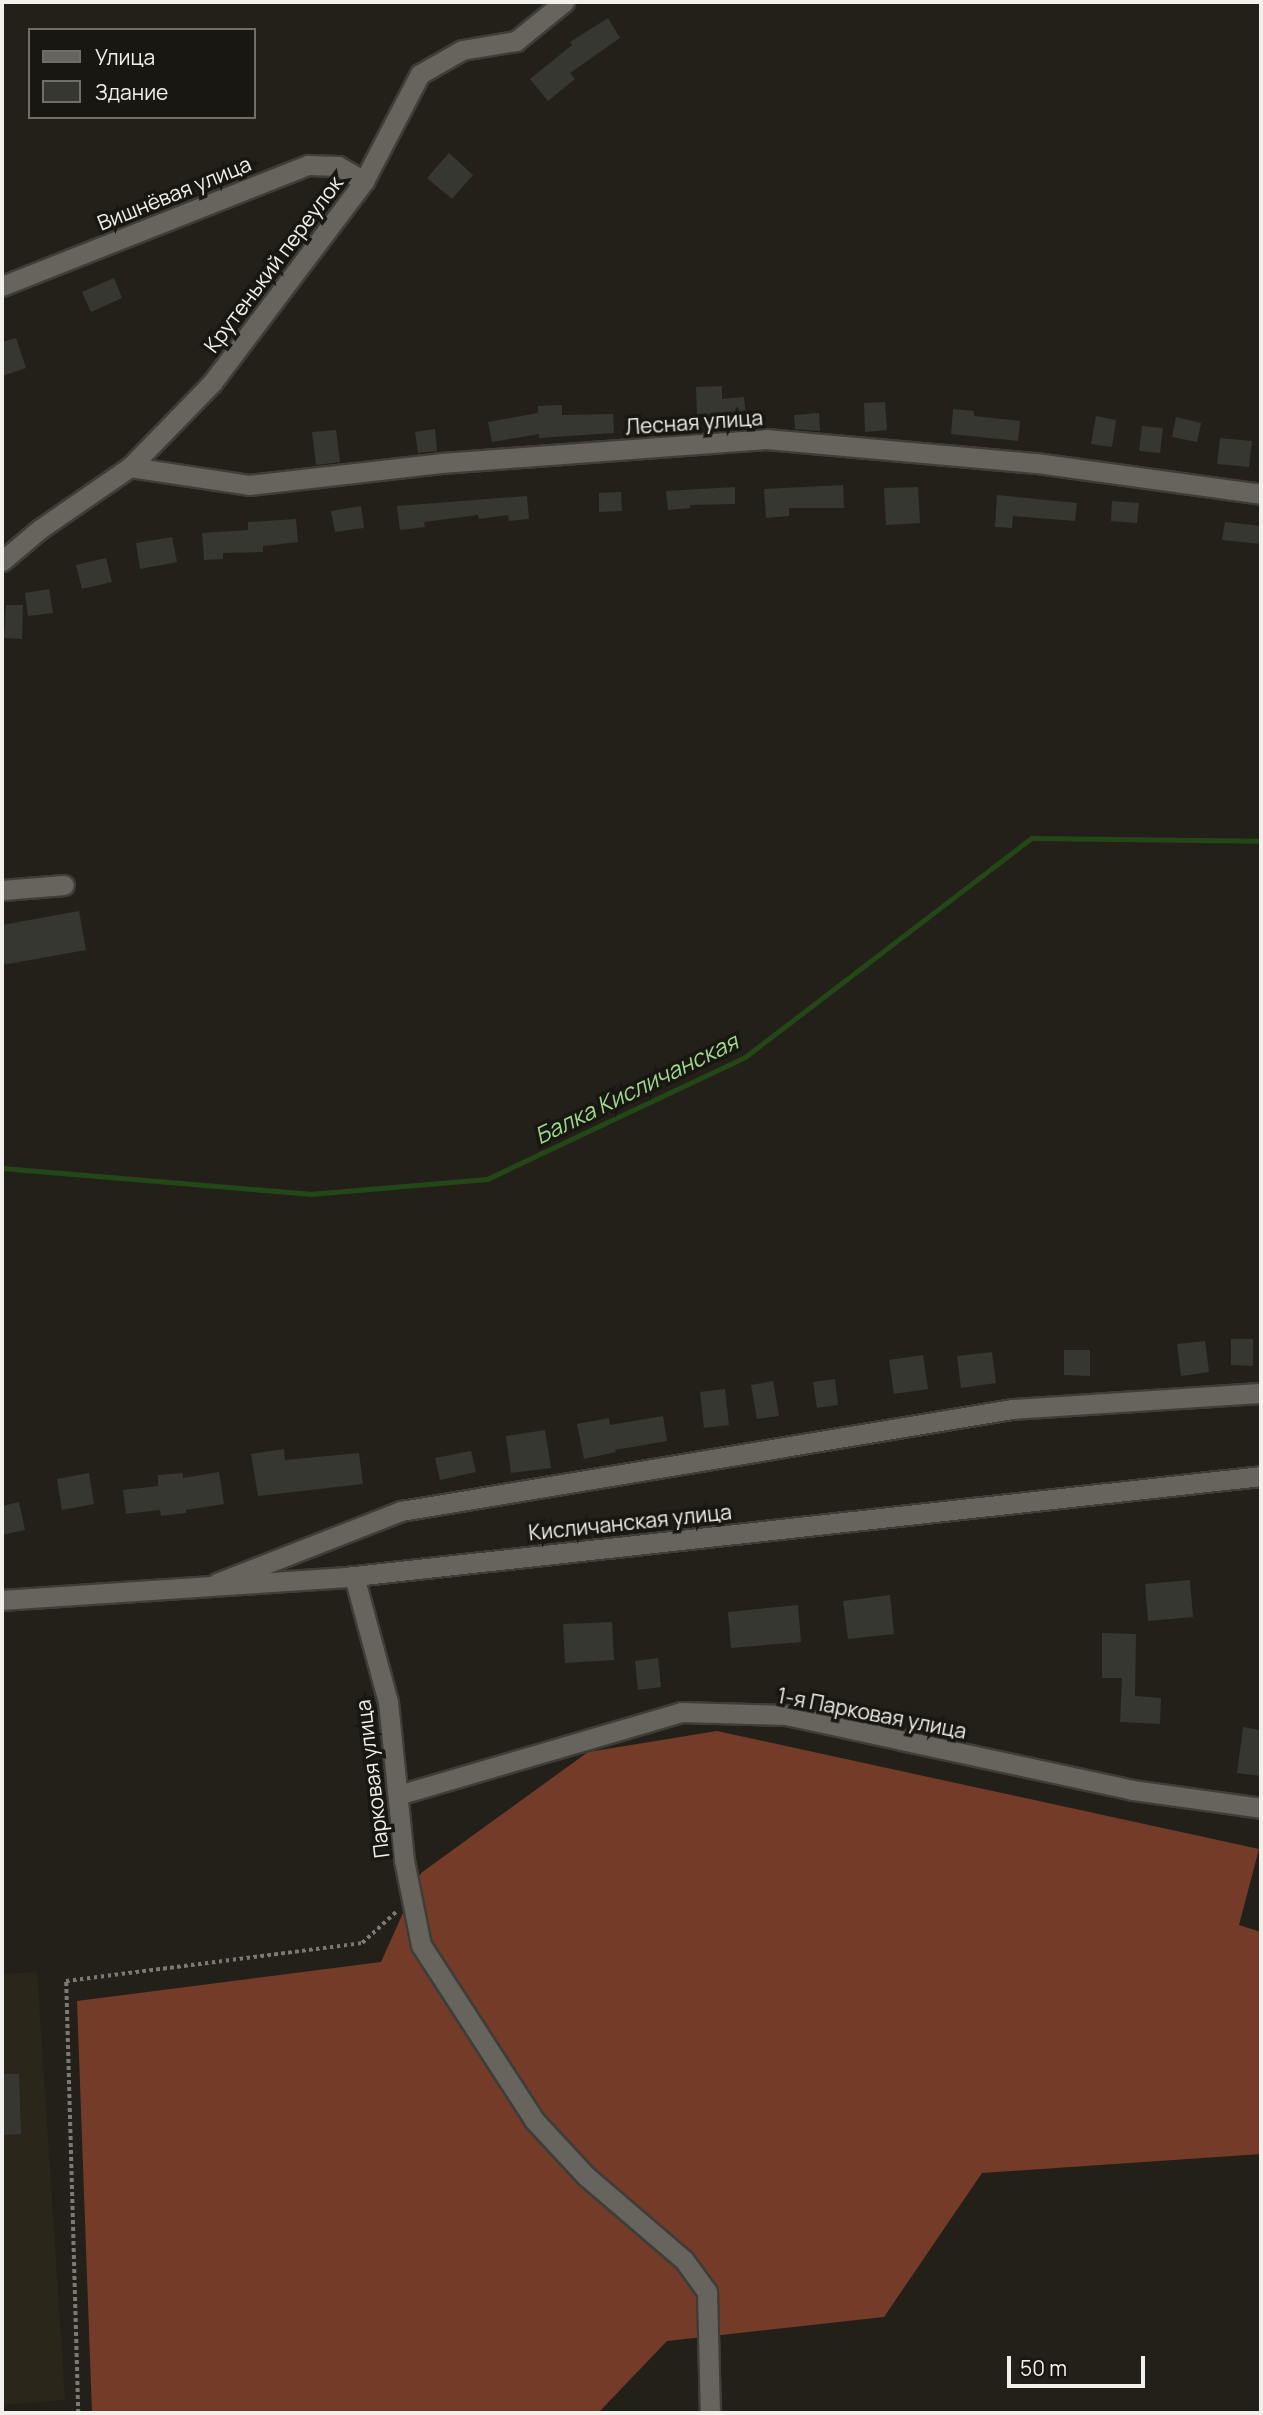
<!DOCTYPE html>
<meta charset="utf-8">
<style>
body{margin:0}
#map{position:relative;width:1263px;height:2415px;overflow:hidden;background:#23201a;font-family:Manrope,sans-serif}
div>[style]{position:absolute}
.built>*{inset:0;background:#2b261a}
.forest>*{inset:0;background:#743b29}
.stream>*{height:5px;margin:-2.5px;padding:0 2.5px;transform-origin:2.5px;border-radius:2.5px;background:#234717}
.building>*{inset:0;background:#363730}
.path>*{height:3.5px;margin-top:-1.75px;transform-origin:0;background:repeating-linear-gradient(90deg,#7c7974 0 3.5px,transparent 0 7px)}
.roads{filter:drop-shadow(2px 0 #3e3d38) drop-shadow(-2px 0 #3e3d38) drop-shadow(0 2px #3e3d38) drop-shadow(0 -2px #3e3d38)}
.minor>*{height:19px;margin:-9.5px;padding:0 9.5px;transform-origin:9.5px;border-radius:9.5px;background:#67645d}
.tertiary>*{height:19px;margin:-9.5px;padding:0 9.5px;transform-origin:9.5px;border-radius:9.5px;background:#67645d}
span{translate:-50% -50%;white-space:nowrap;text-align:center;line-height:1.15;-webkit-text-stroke:7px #191711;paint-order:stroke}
.street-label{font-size:21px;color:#f1f0eb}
.water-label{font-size:23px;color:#9fd88e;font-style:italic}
.frame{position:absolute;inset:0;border:4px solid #f1f0eb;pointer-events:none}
.legend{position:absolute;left:28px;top:28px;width:228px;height:91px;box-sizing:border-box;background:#191711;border:2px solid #6f6e68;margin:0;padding:9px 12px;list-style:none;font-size:21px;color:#f1f0eb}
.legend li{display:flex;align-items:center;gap:14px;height:35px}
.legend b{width:35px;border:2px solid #6f6e68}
.scale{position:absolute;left:1007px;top:2356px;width:138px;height:32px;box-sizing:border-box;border:4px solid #f1f0eb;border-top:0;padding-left:9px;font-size:21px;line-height:24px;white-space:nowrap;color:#f1f0eb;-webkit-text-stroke:5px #191711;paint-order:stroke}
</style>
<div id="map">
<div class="built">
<i style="clip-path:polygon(37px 1972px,65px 2400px,2px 2405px,2px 1974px)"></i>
</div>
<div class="forest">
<i style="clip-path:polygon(717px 1731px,1259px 1849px,1239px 1925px,1261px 1932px,1261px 2154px,982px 2173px,884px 2317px,667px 2341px,598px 2413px,92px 2413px,77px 2001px,381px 1962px,421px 1873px,588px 1752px)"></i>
</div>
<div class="stream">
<i style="left:2px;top:1168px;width:309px;rotate:4.8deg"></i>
<i style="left:310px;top:1194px;width:178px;rotate:-4.8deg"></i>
<i style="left:487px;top:1179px;width:285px;rotate:-25.3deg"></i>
<i style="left:745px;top:1057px;width:360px;rotate:-37.4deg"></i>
<i style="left:1031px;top:838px;width:230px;rotate:0.7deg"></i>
</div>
<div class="building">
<i style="clip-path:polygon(608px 18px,620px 38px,570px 73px,575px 79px,548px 101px,530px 79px,572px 45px,570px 42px)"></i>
<i style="clip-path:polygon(449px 153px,473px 175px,452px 199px,427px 178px)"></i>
<i style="clip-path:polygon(114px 278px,122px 298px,91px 312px,82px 292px)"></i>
<i style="clip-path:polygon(16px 338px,26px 368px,2px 376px,2px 342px)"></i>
<i style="clip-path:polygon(722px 386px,722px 399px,744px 397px,747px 427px,709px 429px,709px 415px,697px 415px,696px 387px)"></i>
<i style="clip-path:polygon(885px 402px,887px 430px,865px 432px,864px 403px)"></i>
<i style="clip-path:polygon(562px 405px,562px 415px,613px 414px,614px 433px,539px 438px,539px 434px,492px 442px,488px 422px,538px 413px,538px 406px)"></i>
<i style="clip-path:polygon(953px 409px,974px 411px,974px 416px,1020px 421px,1018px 441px,951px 434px)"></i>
<i style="clip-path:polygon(819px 413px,820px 431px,795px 429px,794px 415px)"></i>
<i style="clip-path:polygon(1096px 416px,1116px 420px,1112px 447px,1091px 444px)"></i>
<i style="clip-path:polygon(1176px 417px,1201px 423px,1197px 442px,1172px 437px)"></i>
<i style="clip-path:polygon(1142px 426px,1163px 428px,1160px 453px,1139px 451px)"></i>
<i style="clip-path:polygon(435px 429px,437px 451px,418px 453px,415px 432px)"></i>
<i style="clip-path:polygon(336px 430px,340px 462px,316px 465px,312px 432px)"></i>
<i style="clip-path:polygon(1220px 438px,1252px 441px,1249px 467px,1217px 464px)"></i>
<i style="clip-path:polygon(843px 485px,844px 508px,789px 508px,789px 516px,766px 518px,764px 489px)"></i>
<i style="clip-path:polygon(735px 487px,735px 504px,690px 505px,690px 508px,668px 510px,666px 491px)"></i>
<i style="clip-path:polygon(918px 487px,920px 523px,886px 525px,884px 488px)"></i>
<i style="clip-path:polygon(621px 492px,622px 511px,599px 512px,599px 493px)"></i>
<i style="clip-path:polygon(997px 495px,1077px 503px,1075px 521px,1013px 516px,1012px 528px,995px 527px)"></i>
<i style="clip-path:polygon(527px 496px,529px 519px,509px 521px,508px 515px,479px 519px,478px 515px,424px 522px,425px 527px,400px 530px,397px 506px)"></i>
<i style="clip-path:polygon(1112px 501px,1139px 503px,1137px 523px,1111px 521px)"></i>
<i style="clip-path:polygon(361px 506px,364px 528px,335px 532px,331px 511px)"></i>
<i style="clip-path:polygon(296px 519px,298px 542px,263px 546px,263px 552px,223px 553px,223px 559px,204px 560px,202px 533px,248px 530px,248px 522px)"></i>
<i style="clip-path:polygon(1225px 522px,1261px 526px,1261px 544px,1222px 540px)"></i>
<i style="clip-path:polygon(172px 537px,177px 562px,140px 569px,136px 543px)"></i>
<i style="clip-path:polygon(106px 558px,112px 582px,82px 589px,76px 565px)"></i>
<i style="clip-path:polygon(49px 589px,53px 613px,28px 616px,25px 593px)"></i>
<i style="clip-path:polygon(6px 605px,23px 605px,22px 639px,4px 638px)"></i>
<i style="clip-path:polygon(79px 911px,86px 950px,2px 965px,2px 925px)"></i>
<i style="clip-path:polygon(1231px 1339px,1253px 1339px,1253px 1366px,1231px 1365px)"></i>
<i style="clip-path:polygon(1205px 1341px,1209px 1372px,1181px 1376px,1177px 1344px)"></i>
<i style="clip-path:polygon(1064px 1350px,1090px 1350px,1090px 1376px,1064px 1375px)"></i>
<i style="clip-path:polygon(992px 1352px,996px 1383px,961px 1388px,957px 1356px)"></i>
<i style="clip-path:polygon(923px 1355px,928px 1389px,894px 1394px,889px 1360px)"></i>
<i style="clip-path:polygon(835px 1379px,838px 1405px,817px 1408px,813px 1382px)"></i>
<i style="clip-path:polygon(773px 1381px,779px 1416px,757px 1419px,751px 1385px)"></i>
<i style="clip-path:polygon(725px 1389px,729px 1425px,704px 1428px,700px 1392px)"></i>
<i style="clip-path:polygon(663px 1416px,667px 1441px,615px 1450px,616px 1452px,584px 1459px,577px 1424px,609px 1418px,610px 1425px)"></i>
<i style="clip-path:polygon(545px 1430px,551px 1468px,511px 1473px,506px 1436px)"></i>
<i style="clip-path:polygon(284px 1449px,285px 1460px,359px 1453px,363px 1484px,258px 1496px,251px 1454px)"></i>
<i style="clip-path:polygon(471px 1451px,476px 1472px,440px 1480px,435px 1458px)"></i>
<i style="clip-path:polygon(219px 1472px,224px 1504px,186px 1510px,186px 1513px,161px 1516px,160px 1510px,126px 1514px,123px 1490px,158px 1486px,158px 1475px,183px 1473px,183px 1478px)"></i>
<i style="clip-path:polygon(89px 1473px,94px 1504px,62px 1510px,57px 1479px)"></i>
<i style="clip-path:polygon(19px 1502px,25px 1530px,2px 1535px,2px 1506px)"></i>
<i style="clip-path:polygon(1190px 1580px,1193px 1617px,1148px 1621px,1145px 1584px)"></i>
<i style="clip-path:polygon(890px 1595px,894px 1634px,848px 1639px,843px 1601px)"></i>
<i style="clip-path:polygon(798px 1605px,801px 1642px,731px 1648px,728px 1612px)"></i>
<i style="clip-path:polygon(612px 1622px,614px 1660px,565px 1663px,563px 1624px)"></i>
<i style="clip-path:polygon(1102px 1633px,1136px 1634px,1135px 1696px,1161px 1698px,1160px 1724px,1120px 1722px,1122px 1678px,1102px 1678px)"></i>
<i style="clip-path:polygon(658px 1658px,661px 1687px,638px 1690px,635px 1661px)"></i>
<i style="clip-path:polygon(1243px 1727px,1261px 1730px,1261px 1776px,1237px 1773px)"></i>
<i style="clip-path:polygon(2px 2074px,19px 2074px,21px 2134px,2px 2135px)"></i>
</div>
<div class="path">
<i style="left:78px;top:2413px;width:432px;rotate:-91.6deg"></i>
<i style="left:66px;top:1981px;width:298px;rotate:-7.3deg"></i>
<i style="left:362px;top:1943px;width:47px;rotate:-42.4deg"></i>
</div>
<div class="roads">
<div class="minor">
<i style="left:2px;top:286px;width:329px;rotate:-21.6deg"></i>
<i style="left:308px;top:165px;width:30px;rotate:2deg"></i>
<i style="left:338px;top:166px;width:30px;rotate:30deg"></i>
<i style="left:130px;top:467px;width:120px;rotate:8.6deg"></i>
<i style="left:249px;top:485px;width:193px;rotate:-6.5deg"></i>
<i style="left:441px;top:463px;width:326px;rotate:-4.2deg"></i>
<i style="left:766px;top:439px;width:271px;rotate:5.1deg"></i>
<i style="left:1036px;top:463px;width:227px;rotate:7.8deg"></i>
<i style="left:2px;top:561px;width:50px;rotate:-40.1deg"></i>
<i style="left:40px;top:529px;width:109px;rotate:-34.6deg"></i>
<i style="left:130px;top:467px;width:117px;rotate:-45.7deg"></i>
<i style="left:212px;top:383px;width:253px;rotate:-53deg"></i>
<i style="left:364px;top:181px;width:121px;rotate:-62.4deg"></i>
<i style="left:420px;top:74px;width:48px;rotate:-29.7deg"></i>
<i style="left:462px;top:50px;width:55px;rotate:-9.5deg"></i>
<i style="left:516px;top:41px;width:62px;rotate:-39.1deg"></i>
<i style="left:2px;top:890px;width:62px;rotate:-4.6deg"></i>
<i style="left:354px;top:1576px;width:131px;rotate:74.9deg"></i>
<i style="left:388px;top:1702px;width:159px;rotate:84.2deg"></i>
<i style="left:404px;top:1860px;width:87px;rotate:78.7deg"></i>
<i style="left:421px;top:1945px;width:208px;rotate:57.1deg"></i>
<i style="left:534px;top:2120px;width:76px;rotate:47.1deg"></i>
<i style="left:586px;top:2176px;width:129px;rotate:40.6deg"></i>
<i style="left:684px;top:2260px;width:39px;rotate:54deg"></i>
<i style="left:707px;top:2292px;width:121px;rotate:88.6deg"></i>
<i style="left:217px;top:1583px;width:198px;rotate:-21.4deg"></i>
<i style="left:401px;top:1511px;width:619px;rotate:-9.48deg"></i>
<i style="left:1012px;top:1409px;width:250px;rotate:-3.7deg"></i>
<i style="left:398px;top:1795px;width:295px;rotate:-16.3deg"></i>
<i style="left:681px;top:1712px;width:105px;rotate:1.6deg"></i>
<i style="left:786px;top:1715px;width:354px;rotate:12.2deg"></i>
<i style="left:1132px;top:1790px;width:130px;rotate:7.9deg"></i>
</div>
<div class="tertiary">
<i style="left:2px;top:1600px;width:344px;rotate:-3.8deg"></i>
<i style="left:345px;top:1577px;width:922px;rotate:-6.29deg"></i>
</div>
</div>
<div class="street-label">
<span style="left:174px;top:193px;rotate:-22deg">Вишнёвая улица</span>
<span style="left:273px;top:264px;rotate:-53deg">Крутенький переулок</span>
<span style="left:694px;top:422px;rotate:-4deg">Лесная улица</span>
<span style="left:630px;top:1522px;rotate:-6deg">Кисличанская улица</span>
<span style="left:872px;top:1713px;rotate:11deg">1-я Парковая улица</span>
<span style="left:372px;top:1779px;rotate:-97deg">Парковая улица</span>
</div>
<div class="water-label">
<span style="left:636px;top:1088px;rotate:-26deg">Балка Кисличанская</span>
</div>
<div class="frame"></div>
<ul class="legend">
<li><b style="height:9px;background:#67645d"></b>Улица</li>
<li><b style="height:19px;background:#363730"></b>Здание</li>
</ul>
<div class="scale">50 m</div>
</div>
